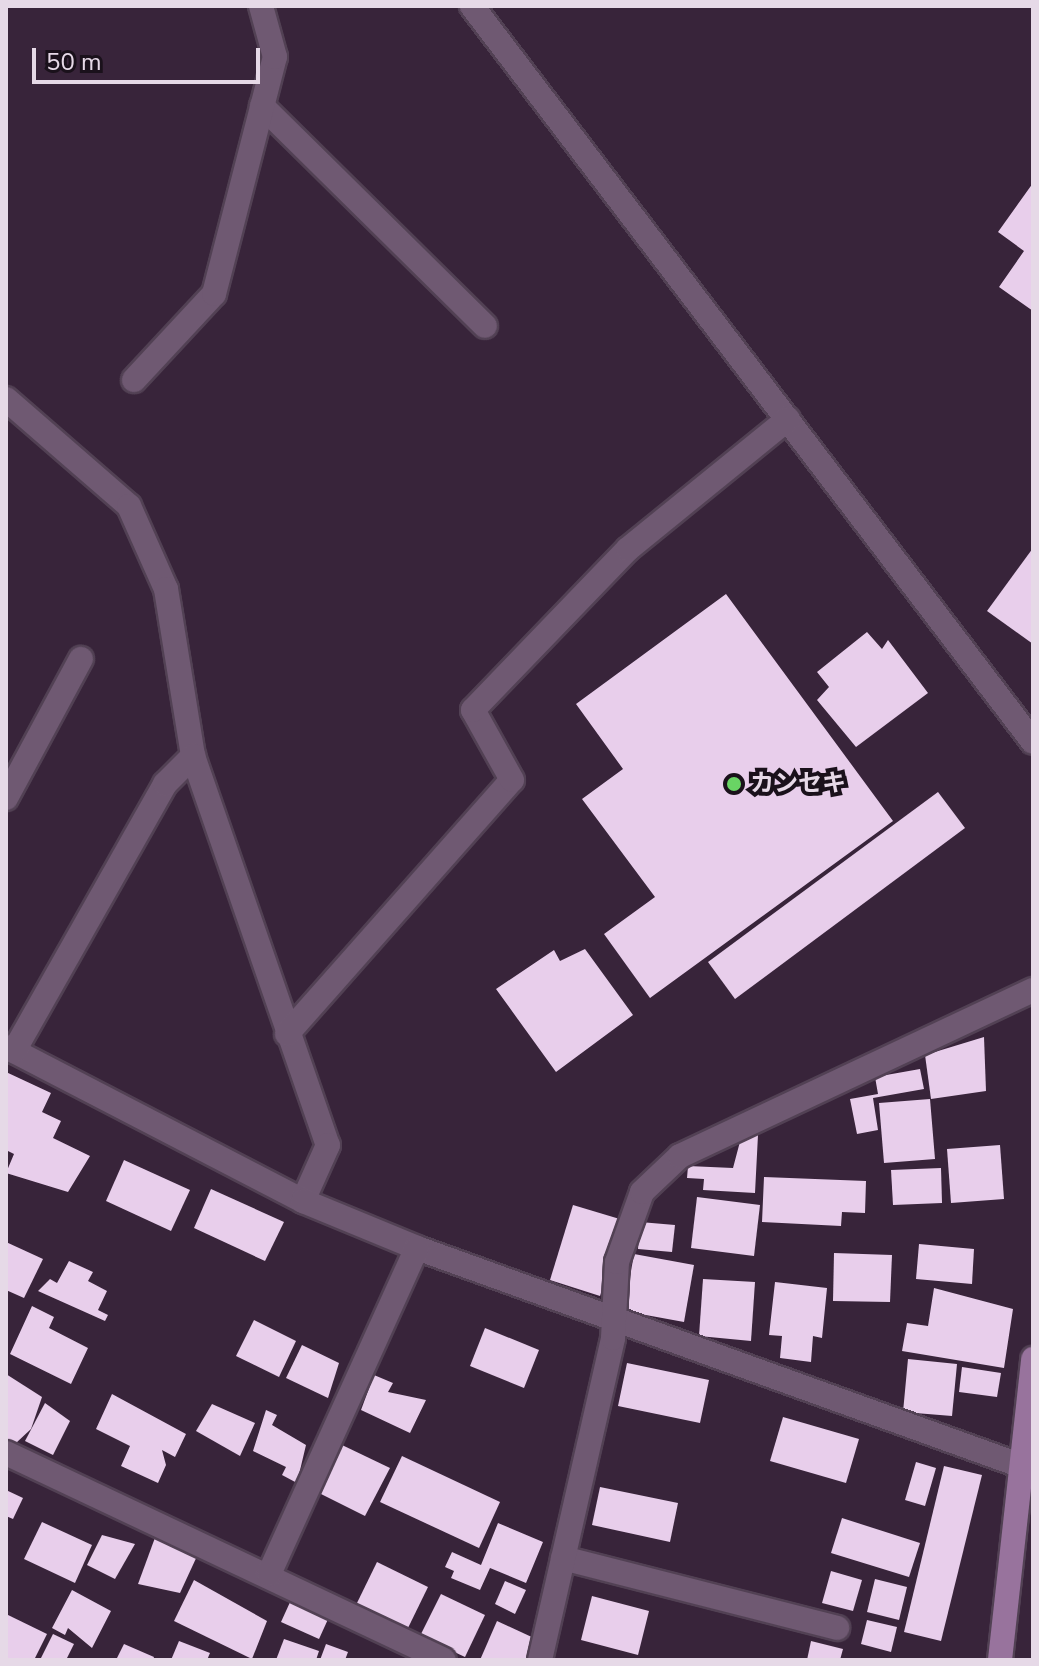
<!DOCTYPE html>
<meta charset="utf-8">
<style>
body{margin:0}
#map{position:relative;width:1039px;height:1666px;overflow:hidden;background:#38243a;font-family:"Nunito Sans","Noto Sans JP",sans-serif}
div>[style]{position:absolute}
.building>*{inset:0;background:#e8ceeb}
.roads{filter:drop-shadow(2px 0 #524154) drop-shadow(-2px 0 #524154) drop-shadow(0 2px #524154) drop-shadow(0 -2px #524154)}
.street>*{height:24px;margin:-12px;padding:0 12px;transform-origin:12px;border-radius:12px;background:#6f5972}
.primary>*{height:24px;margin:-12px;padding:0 12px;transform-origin:12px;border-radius:12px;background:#98739d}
.dots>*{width:22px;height:22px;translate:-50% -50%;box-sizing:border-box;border:4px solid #1a111b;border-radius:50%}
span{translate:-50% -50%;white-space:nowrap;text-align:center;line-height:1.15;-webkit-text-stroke:8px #1a111b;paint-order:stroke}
.poi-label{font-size:24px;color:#e6d9e7;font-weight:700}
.left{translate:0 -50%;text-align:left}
.frame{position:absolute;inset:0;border:8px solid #e6d9e7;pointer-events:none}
.scale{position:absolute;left:32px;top:48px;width:228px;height:36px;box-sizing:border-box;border:4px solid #e6d9e7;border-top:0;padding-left:10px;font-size:24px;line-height:28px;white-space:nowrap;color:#e6d9e7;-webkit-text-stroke:6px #1a111b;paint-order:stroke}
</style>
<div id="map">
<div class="building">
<i style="clip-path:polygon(1033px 183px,1033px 311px,999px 287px,1024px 251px,998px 232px)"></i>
<i style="clip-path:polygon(1033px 548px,1033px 644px,987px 611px)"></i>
<i style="clip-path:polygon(726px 594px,893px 821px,650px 998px,604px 934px,655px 897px,582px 799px,623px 769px,576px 704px)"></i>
<i style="clip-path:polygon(867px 632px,882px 649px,888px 640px,928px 693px,856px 747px,817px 700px,829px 687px,817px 672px)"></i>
<i style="clip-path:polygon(938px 792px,965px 828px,735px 999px,708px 962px)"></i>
<i style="clip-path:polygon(585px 949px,633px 1015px,556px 1072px,496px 989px,554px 950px,560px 961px)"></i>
<i style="clip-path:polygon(984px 1037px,986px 1091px,931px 1099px,925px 1055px)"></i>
<i style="clip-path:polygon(920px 1069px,924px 1089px,873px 1098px,878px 1130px,857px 1134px,850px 1099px,878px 1094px,875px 1077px)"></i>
<i style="clip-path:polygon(6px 1072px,51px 1093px,42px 1112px,61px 1121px,53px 1138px,90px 1156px,68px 1192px,6px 1173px,14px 1154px,6px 1150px)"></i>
<i style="clip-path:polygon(930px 1099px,935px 1159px,884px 1163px,879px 1103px)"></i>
<i style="clip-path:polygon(742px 1134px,758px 1135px,755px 1193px,703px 1190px,704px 1179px,687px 1178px,688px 1166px,733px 1168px)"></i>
<i style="clip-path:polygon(1000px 1145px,1004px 1199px,951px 1203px,947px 1149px)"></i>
<i style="clip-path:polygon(124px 1160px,190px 1190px,171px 1231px,106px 1201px)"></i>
<i style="clip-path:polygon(941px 1168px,942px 1203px,893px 1205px,891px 1170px)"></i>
<i style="clip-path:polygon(764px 1177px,866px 1181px,865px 1213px,842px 1212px,841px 1226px,762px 1222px)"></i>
<i style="clip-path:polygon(211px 1189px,284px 1222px,265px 1261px,194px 1228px)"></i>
<i style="clip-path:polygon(697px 1197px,760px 1205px,754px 1256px,691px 1248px)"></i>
<i style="clip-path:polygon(573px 1205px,623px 1220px,600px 1296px,550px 1280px)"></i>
<i style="clip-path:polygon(640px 1222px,675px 1225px,672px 1252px,638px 1249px)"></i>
<i style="clip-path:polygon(6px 1242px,43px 1259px,24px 1298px,6px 1290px)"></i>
<i style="clip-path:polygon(919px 1244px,974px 1249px,972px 1284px,916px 1279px)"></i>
<i style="clip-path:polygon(834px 1253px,892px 1255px,890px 1302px,833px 1301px)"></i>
<i style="clip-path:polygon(634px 1254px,694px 1265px,684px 1322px,624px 1311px)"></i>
<i style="clip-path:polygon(69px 1261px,93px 1272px,88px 1281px,107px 1291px,98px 1310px,108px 1315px,105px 1321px,38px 1291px,50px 1279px,57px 1283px)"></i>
<i style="clip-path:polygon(703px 1279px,755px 1282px,751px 1341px,699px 1336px)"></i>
<i style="clip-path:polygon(775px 1282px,827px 1288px,822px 1338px,813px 1336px,811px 1362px,780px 1358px,782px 1336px,769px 1335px)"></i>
<i style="clip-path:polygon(934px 1288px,1013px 1309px,1004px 1368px,902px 1351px,907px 1323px,928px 1326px)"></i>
<i style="clip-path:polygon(32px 1306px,54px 1317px,49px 1328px,88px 1348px,71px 1384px,10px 1354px)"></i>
<i style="clip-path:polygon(254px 1320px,296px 1341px,279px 1377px,236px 1356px)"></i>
<i style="clip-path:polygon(485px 1328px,539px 1350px,524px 1388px,470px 1366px)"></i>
<i style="clip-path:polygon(302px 1345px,339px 1363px,328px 1398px,286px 1378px)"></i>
<i style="clip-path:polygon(908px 1359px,957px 1364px,952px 1416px,903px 1412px)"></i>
<i style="clip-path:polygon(627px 1363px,709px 1380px,700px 1423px,618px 1406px)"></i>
<i style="clip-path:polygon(962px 1367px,1001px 1373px,997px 1397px,959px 1392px)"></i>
<i style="clip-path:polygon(6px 1374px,42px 1397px,31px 1429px,16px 1443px,6px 1438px)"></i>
<i style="clip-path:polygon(374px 1375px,393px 1383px,388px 1392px,426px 1400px,410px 1433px,361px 1410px)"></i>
<i style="clip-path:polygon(112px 1394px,186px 1434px,175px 1457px,162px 1450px,166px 1465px,158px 1483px,121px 1466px,130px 1446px,96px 1429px)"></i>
<i style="clip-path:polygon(45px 1403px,70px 1421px,53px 1455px,25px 1441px)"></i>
<i style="clip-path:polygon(212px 1404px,255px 1423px,240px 1456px,196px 1431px)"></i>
<i style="clip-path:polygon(266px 1410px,277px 1415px,272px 1425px,306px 1445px,297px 1483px,282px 1475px,286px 1467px,253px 1451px)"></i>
<i style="clip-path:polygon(783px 1417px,859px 1439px,846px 1483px,770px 1461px)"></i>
<i style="clip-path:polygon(342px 1445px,390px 1468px,365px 1516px,319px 1493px)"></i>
<i style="clip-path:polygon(402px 1456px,500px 1502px,479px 1548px,380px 1502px)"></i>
<i style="clip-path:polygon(916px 1462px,936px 1468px,925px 1506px,905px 1500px)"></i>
<i style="clip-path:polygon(944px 1466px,982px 1475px,941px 1641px,904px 1632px)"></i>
<i style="clip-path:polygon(600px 1487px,678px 1503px,670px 1542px,592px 1525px)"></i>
<i style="clip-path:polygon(6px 1490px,23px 1498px,13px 1519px,6px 1516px)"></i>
<i style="clip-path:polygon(842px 1518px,920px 1543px,909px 1577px,831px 1553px)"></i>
<i style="clip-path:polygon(42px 1522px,92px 1545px,75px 1583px,24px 1559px)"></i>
<i style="clip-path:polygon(498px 1523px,543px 1542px,526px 1583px,490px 1568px,480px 1590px,451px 1578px,454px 1571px,445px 1567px,452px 1552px,481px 1565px)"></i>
<i style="clip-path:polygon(102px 1535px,135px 1544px,115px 1579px,87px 1565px)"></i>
<i style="clip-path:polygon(156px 1535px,198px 1554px,180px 1593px,138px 1584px)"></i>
<i style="clip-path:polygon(377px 1562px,428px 1587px,407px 1630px,356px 1605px)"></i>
<i style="clip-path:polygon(831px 1571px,862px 1580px,853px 1611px,822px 1603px)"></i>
<i style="clip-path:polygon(875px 1579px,907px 1587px,899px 1620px,867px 1612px)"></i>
<i style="clip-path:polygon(194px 1580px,267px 1621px,252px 1659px,174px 1621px)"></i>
<i style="clip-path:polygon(505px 1581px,526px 1590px,515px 1614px,495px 1604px)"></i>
<i style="clip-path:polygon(72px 1590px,111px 1611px,92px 1648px,68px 1628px,65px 1635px,52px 1628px)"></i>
<i style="clip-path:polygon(441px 1594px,485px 1615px,465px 1657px,420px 1636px)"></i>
<i style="clip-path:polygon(592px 1596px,649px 1611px,638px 1655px,581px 1640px)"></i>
<i style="clip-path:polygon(291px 1600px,329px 1617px,319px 1639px,281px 1622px)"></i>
<i style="clip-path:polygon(6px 1614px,47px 1634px,34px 1660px,6px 1660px)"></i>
<i style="clip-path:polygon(867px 1620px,897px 1627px,891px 1652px,861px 1644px)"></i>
<i style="clip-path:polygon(497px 1621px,536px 1639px,527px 1660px,480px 1660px)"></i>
<i style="clip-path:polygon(53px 1634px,74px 1644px,66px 1660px,40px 1660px)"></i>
<i style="clip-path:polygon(284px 1639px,319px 1651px,316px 1660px,276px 1660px)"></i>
<i style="clip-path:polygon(179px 1641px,210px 1653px,207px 1660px,171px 1660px)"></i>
<i style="clip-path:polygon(811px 1641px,843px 1649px,840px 1660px,807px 1660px)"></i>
<i style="clip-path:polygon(124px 1644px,154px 1657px,153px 1660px,116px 1660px)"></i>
<i style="clip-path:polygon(326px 1644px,348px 1652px,345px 1660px,320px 1660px)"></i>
</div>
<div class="roads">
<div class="street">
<i style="left:472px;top:6px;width:925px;rotate:52.68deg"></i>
<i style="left:262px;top:106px;width:313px;rotate:44.6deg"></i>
<i style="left:134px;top:380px;width:117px;rotate:-47.1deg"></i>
<i style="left:214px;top:294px;width:245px;rotate:-75.6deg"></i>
<i style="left:275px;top:57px;width:53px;rotate:-105.4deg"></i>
<i style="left:6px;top:399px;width:163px;rotate:41deg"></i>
<i style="left:129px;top:506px;width:91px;rotate:66deg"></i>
<i style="left:166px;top:589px;width:169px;rotate:80.8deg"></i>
<i style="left:193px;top:756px;width:412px;rotate:70.9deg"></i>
<i style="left:328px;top:1145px;width:61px;rotate:114.1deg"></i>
<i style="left:6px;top:798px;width:158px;rotate:-61.7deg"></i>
<i style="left:287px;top:1034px;width:339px;rotate:-48.5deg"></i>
<i style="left:512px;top:780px;width:80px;rotate:-119.1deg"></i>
<i style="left:473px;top:710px;width:223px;rotate:-46.1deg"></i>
<i style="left:628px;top:549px;width:206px;rotate:-39.1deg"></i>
<i style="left:6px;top:1047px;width:335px;rotate:27.4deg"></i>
<i style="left:303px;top:1201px;width:123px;rotate:22.4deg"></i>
<i style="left:417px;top:1248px;width:655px;rotate:19.82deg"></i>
<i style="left:14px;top:1051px;width:307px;rotate:-60.5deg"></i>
<i style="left:165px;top:784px;width:40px;rotate:-45deg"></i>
<i style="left:6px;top:1453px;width:484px;rotate:25.3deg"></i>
<i style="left:563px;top:1558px;width:283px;rotate:14.3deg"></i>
<i style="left:269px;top:1574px;width:358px;rotate:-65.6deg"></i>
<i style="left:540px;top:1660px;width:330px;rotate:-77.2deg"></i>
<i style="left:613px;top:1338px;width:76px;rotate:-87deg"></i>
<i style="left:617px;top:1262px;width:74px;rotate:-70.3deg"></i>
<i style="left:642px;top:1192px;width:52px;rotate:-43.5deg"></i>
<i style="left:680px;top:1156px;width:390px;rotate:-25.2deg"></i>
</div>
<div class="primary">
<i style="left:1000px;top:1660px;width:303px;rotate:-83.7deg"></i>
</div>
</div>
<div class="dots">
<i style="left:734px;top:784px;background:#69d464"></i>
</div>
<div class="poi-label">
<span class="left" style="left:750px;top:784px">カンセキ</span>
</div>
<div class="frame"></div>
<div class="scale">50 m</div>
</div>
